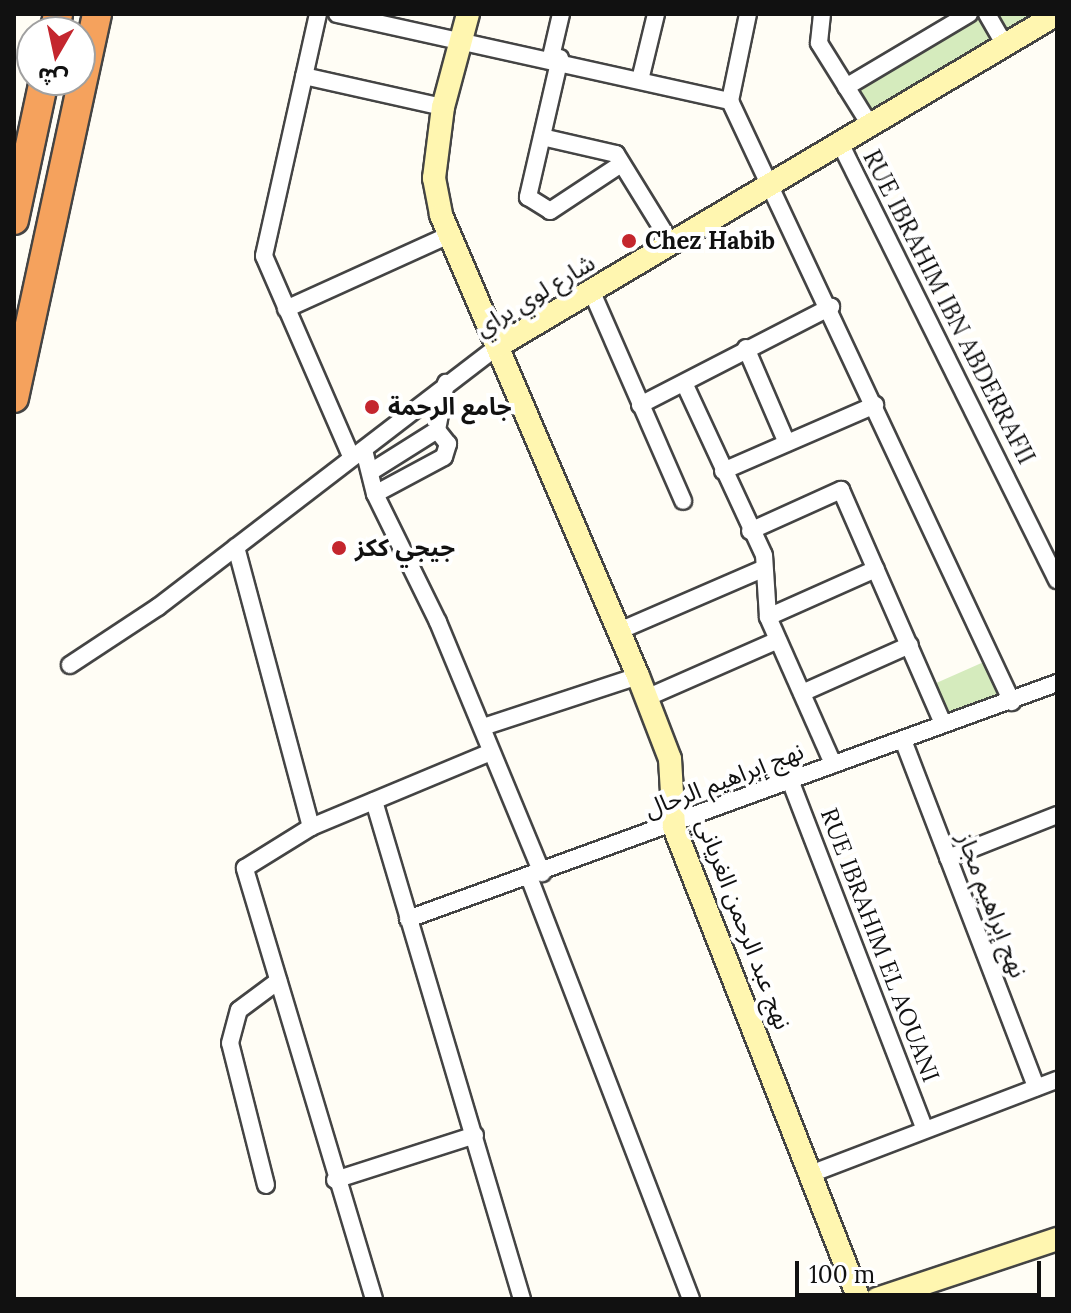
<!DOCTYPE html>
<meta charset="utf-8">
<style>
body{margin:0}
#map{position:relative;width:1071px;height:1313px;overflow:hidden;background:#fffdf5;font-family:Lora,"Noto Sans Arabic",serif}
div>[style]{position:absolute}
.green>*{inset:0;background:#d5ebbd}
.roads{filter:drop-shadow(2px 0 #444) drop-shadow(-2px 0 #444) drop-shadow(0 2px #444) drop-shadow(0 -2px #444)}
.street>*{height:16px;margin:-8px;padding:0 8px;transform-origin:8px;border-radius:8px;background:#fff}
.secondary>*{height:22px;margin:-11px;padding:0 11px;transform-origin:11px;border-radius:11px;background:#fff6b0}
.highway>*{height:28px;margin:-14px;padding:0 14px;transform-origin:14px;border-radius:14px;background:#f5a25d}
.dots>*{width:22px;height:22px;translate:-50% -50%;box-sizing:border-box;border:4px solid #fff;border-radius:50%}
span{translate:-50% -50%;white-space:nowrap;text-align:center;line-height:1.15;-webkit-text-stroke:8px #fff;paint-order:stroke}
.poi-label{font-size:24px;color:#111;font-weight:700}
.left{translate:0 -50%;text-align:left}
.street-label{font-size:24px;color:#111}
.frame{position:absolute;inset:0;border:16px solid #111;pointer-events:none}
.north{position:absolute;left:16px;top:16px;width:80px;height:80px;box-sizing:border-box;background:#fff;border:2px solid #a0a0a0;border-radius:50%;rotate:189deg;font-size:22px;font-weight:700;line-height:32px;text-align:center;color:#111}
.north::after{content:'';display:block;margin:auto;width:28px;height:36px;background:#c4262e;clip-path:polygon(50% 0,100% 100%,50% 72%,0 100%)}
.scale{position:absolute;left:795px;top:1261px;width:246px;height:36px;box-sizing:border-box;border:4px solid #111;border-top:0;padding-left:10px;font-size:24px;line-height:28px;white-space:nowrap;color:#111;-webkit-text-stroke:6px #fff;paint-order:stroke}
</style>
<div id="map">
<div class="green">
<i style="clip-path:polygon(980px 14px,1054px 14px,873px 122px,853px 89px)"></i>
<i style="clip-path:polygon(986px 661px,1002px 697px,950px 719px,934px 684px)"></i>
</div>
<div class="roads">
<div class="street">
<i style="left:318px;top:14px;width:248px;rotate:102.6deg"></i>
<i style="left:264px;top:256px;width:220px;rotate:66.5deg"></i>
<i style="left:337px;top:14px;width:403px;rotate:12.5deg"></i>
<i style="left:748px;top:14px;width:89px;rotate:101.7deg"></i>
<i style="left:730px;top:101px;width:664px;rotate:64.86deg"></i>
<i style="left:822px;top:14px;width:29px;rotate:96deg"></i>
<i style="left:819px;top:43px;width:97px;rotate:58.1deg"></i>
<i style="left:987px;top:14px;width:36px;rotate:60deg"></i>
<i style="left:551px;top:57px;width:44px;rotate:-76.9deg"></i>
<i style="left:560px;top:58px;width:143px;rotate:103deg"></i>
<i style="left:528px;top:197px;width:26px;rotate:32deg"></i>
<i style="left:550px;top:211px;width:85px;rotate:-33.5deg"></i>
<i style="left:304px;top:76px;width:142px;rotate:12.6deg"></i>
<i style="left:641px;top:76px;width:64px;rotate:-76.4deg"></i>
<i style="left:846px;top:87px;width:143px;rotate:-30.7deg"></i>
<i style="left:542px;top:137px;width:76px;rotate:12.9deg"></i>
<i style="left:616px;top:154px;width:105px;rotate:58.3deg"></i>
<i style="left:840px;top:143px;width:488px;rotate:63.6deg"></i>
<i style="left:591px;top:290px;width:230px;rotate:66.4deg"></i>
<i style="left:286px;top:309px;width:179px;rotate:-24.4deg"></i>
<i style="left:746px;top:348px;width:103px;rotate:66.7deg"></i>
<i style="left:685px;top:385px;width:187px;rotate:65.1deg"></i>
<i style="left:764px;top:555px;width:62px;rotate:86.3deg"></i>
<i style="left:768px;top:617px;width:161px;rotate:66.1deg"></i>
<i style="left:640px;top:405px;width:215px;rotate:-27.2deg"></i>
<i style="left:364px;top:450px;width:45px;rotate:76deg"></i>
<i style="left:375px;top:494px;width:143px;rotate:63.8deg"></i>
<i style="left:438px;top:622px;width:272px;rotate:67.5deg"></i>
<i style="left:372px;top:471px;width:77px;rotate:-32.2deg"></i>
<i style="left:723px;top:471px;width:166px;rotate:-23.5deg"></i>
<i style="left:375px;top:494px;width:78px;rotate:-28.2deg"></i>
<i style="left:444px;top:457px;width:14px;rotate:-73deg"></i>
<i style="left:448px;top:444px;width:18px;rotate:-128deg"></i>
<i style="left:437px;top:430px;width:48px;rotate:-79.2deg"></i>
<i style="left:750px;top:531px;width:100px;rotate:-24.3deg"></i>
<i style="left:841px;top:490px;width:254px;rotate:66.4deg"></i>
<i style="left:236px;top:547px;width:290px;rotate:75deg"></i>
<i style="left:768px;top:617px;width:118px;rotate:-24deg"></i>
<i style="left:619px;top:631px;width:156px;rotate:-23.4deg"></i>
<i style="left:70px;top:665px;width:105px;rotate:-33.4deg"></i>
<i style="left:158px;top:607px;width:431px;rotate:-37.5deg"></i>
<i style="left:802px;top:693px;width:118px;rotate:-24deg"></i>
<i style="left:646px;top:698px;width:144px;rotate:-23.7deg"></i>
<i style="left:483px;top:727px;width:163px;rotate:-18.2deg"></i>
<i style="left:903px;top:740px;width:372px;rotate:69deg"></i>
<i style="left:790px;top:780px;width:372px;rotate:68.9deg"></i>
<i style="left:374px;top:801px;width:520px;rotate:73.45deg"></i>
<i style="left:948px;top:858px;width:117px;rotate:-21.5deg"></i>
<i style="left:529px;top:877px;width:452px;rotate:69deg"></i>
<i style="left:408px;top:919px;width:691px;rotate:-19.98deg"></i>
<i style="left:813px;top:1173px;width:261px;rotate:-20.9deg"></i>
<i style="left:335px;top:1180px;width:147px;rotate:-17.8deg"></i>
<i style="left:266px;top:1185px;width:146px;rotate:-104.2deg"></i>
<i style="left:230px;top:1043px;width:34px;rotate:-75deg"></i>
<i style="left:239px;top:1010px;width:49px;rotate:-36.6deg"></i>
<i style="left:374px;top:1299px;width:450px;rotate:-106.7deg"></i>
<i style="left:245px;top:868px;width:78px;rotate:-31.8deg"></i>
<i style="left:311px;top:827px;width:195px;rotate:-22.6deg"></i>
</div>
<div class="secondary">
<i style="left:468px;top:14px;width:96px;rotate:105deg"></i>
<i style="left:443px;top:107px;width:72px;rotate:97.2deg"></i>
<i style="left:434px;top:178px;width:38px;rotate:79deg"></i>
<i style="left:441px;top:215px;width:501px;rotate:66.86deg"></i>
<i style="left:638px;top:676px;width:89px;rotate:68.9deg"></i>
<i style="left:670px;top:759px;width:68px;rotate:86.6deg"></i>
<i style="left:674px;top:827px;width:507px;rotate:68.6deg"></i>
<i style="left:500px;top:345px;width:648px;rotate:-30.72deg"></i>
<i style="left:877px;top:1299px;width:190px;rotate:-18.4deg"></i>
</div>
<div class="highway">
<i style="left:54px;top:32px;width:18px;rotate:-77deg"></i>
<i style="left:14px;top:220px;width:143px;rotate:-77.9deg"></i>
<i style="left:14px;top:398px;width:393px;rotate:-77.8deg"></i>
</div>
</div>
<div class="dots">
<i style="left:629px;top:241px;background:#c4262e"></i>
<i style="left:372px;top:407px;background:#c4262e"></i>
<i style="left:339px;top:548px;background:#c4262e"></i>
</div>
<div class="poi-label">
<span class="left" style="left:645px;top:241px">Chez Habib</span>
<span class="left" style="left:388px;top:407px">جامع الرحمة</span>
<span class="left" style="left:355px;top:548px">جيجي ككز</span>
</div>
<div class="street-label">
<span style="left:535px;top:295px;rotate:-31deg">شارع لوي براي</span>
<span style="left:949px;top:307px;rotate:63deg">RUE IBRAHIM IBN ABDERRAFII</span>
<span style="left:724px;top:780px;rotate:-21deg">نهج إبراهيم الرحال</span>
<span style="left:992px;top:905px;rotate:69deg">نهج إبراهيم مجاز</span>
<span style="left:744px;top:924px;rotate:69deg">نهج عبد الرحمن الغرياني</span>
<span style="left:880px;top:945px;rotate:69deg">RUE IBRAHIM EL AOUANI</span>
</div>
<div class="frame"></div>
<div class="north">ش</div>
<div class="scale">100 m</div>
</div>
